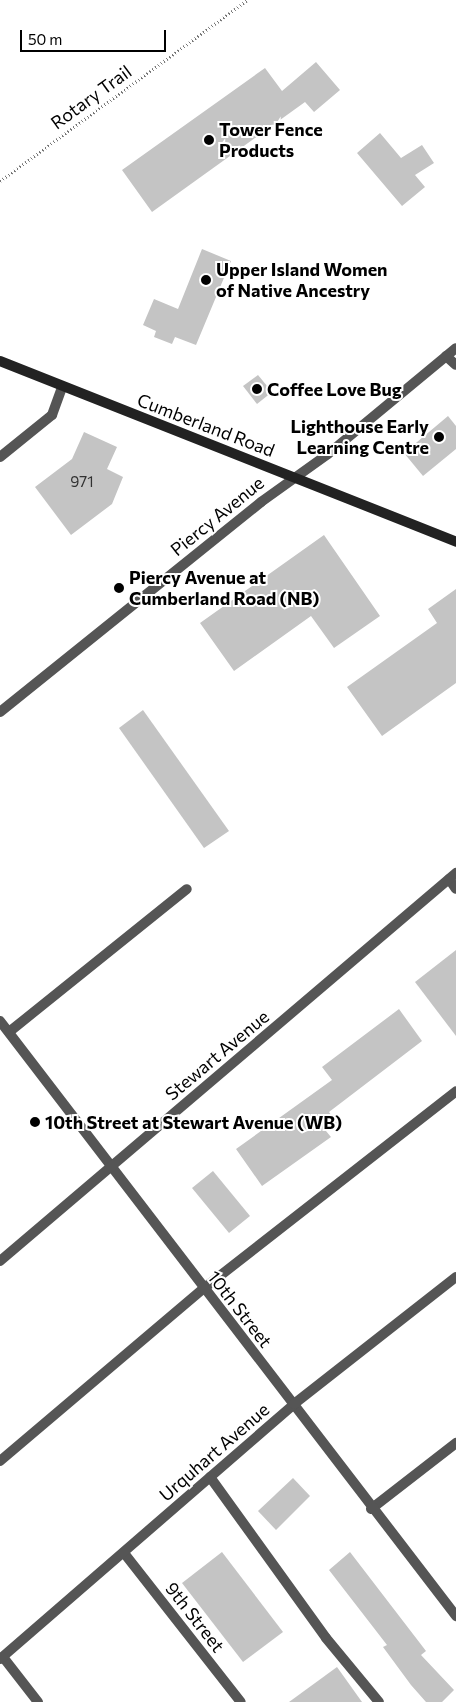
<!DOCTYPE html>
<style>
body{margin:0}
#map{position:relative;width:456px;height:1702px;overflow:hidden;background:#fff;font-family:Commissioner,sans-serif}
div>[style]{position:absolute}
.building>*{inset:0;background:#c4c4c4}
.path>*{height:3px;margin-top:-1.5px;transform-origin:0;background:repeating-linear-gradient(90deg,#777 0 1px,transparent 0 3.5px)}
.lane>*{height:10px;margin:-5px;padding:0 5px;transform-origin:5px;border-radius:5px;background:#555}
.street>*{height:10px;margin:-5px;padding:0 5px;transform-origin:5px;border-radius:5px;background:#555}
.secondary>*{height:10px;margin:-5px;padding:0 5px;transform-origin:5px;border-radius:5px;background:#222}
.dots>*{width:14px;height:14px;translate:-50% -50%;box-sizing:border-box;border:2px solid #fff;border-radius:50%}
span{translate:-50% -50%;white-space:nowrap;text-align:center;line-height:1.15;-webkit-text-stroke:4px #fff;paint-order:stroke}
.number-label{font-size:15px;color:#313131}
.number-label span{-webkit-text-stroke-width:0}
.street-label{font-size:18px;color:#000}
.poi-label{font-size:18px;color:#000;font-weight:700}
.left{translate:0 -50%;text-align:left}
.right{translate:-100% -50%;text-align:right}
.scale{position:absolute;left:20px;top:30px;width:146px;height:22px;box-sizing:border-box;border:2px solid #000;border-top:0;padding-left:6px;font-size:15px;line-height:18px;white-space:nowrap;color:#000;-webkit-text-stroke:4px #fff;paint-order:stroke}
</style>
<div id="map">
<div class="building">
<i style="clip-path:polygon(316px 62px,340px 90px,314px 112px,305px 102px,152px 212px,122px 170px,265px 68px,282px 91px)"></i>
<i style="clip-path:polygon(380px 133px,401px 158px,422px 145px,434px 163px,415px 175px,425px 187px,402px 206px,357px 153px)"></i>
<i style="clip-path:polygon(202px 249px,231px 261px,196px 345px,175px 337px,172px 344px,154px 337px,156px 331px,143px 325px,154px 299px,178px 309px)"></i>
<i style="clip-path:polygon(258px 375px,272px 392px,257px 404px,243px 386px)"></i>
<i style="clip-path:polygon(448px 416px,456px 426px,456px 449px,423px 476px,404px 453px)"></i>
<i style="clip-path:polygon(84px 432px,117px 447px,107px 469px,123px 477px,112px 504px,71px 535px,35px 487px,72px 459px)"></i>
<i style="clip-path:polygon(324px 535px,380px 616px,334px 648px,311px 616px,234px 671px,200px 623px)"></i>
<i style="clip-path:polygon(456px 589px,456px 683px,382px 736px,347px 687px,437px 623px,428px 609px)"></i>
<i style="clip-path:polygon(143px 710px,229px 831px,204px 848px,119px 728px)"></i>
<i style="clip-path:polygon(456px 950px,456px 1036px,415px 982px)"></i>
<i style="clip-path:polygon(399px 1009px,422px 1041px,329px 1112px,337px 1123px,326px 1131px,331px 1137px,262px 1186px,236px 1149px,332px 1080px,322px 1067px)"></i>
<i style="clip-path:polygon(213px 1171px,250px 1216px,229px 1233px,192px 1188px)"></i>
<i style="clip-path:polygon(293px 1478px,310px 1496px,276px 1530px,258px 1511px)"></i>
<i style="clip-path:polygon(222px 1552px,283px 1632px,243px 1662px,182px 1583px)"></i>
<i style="clip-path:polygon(350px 1552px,426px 1651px,421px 1655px,454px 1690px,442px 1702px,426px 1702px,411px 1685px,383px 1647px,387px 1645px,329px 1570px)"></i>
<i style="clip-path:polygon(337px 1667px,362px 1702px,289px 1702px)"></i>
</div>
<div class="path">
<i style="left:0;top:181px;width:306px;rotate:-36.2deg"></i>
</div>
<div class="lane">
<i style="left:446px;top:356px;width:13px;rotate:42deg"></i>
<i style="left:449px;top:879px;width:12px;rotate:55deg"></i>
<i style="left:9px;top:1032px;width:228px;rotate:-38.8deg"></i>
<i style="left:0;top:1461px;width:266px;rotate:-40.3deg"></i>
<i style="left:203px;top:1289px;width:321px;rotate:-38deg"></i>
<i style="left:371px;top:1509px;width:108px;rotate:-37.8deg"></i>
<i style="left:3px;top:1657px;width:57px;rotate:52.1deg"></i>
</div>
<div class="street">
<i style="left:0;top:457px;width:67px;rotate:-38.9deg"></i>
<i style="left:52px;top:415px;width:30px;rotate:-70deg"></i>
<i style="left:0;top:712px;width:335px;rotate:-38.8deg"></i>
<i style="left:261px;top:502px;width:82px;rotate:-35.6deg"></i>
<i style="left:328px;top:454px;width:166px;rotate:-39.6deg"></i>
<i style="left:0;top:1021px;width:750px;rotate:52.53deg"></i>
<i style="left:0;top:1261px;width:599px;rotate:-40.39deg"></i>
<i style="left:210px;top:1477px;width:198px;rotate:54.2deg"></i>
<i style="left:326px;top:1638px;width:83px;rotate:50.4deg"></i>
<i style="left:124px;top:1553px;width:189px;rotate:51.9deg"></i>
<i style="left:0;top:1659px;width:389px;rotate:-40.9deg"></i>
<i style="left:294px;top:1404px;width:206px;rotate:-38.1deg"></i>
</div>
<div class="secondary">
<i style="left:0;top:361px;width:491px;rotate:21.6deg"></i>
</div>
<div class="dots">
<i style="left:209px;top:140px;background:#000"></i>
<i style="left:206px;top:280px;background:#000"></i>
<i style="left:257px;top:389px;background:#000"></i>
<i style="left:439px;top:437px;background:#000"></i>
<i style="left:119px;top:588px;background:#000"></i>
<i style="left:35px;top:1122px;background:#000"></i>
</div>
<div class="number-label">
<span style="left:82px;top:482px">971</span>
</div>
<div class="street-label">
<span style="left:91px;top:97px;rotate:-36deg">Rotary Trail</span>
<span style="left:206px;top:425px;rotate:21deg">Cumberland Road</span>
<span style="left:217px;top:516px;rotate:-39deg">Piercy Avenue</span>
<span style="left:217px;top:1055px;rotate:-40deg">Stewart Avenue</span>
<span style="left:240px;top:1309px;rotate:52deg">10th Street</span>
<span style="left:214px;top:1452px;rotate:-41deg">Urquhart Avenue</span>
<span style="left:195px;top:1617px;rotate:52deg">9th Street</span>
</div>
<div class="poi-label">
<span class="left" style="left:219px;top:140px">Tower Fence<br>Products</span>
<span class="left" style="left:216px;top:280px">Upper Island Women<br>of Native Ancestry</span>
<span class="left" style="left:267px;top:389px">Coffee Love Bug</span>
<span class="right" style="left:429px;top:437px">Lighthouse Early<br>Learning Centre</span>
<span class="left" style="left:129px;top:588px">Piercy Avenue at<br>Cumberland Road (NB)</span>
<span class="left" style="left:45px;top:1122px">10th Street at Stewart Avenue (WB)</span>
</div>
<div class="scale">50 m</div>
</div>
